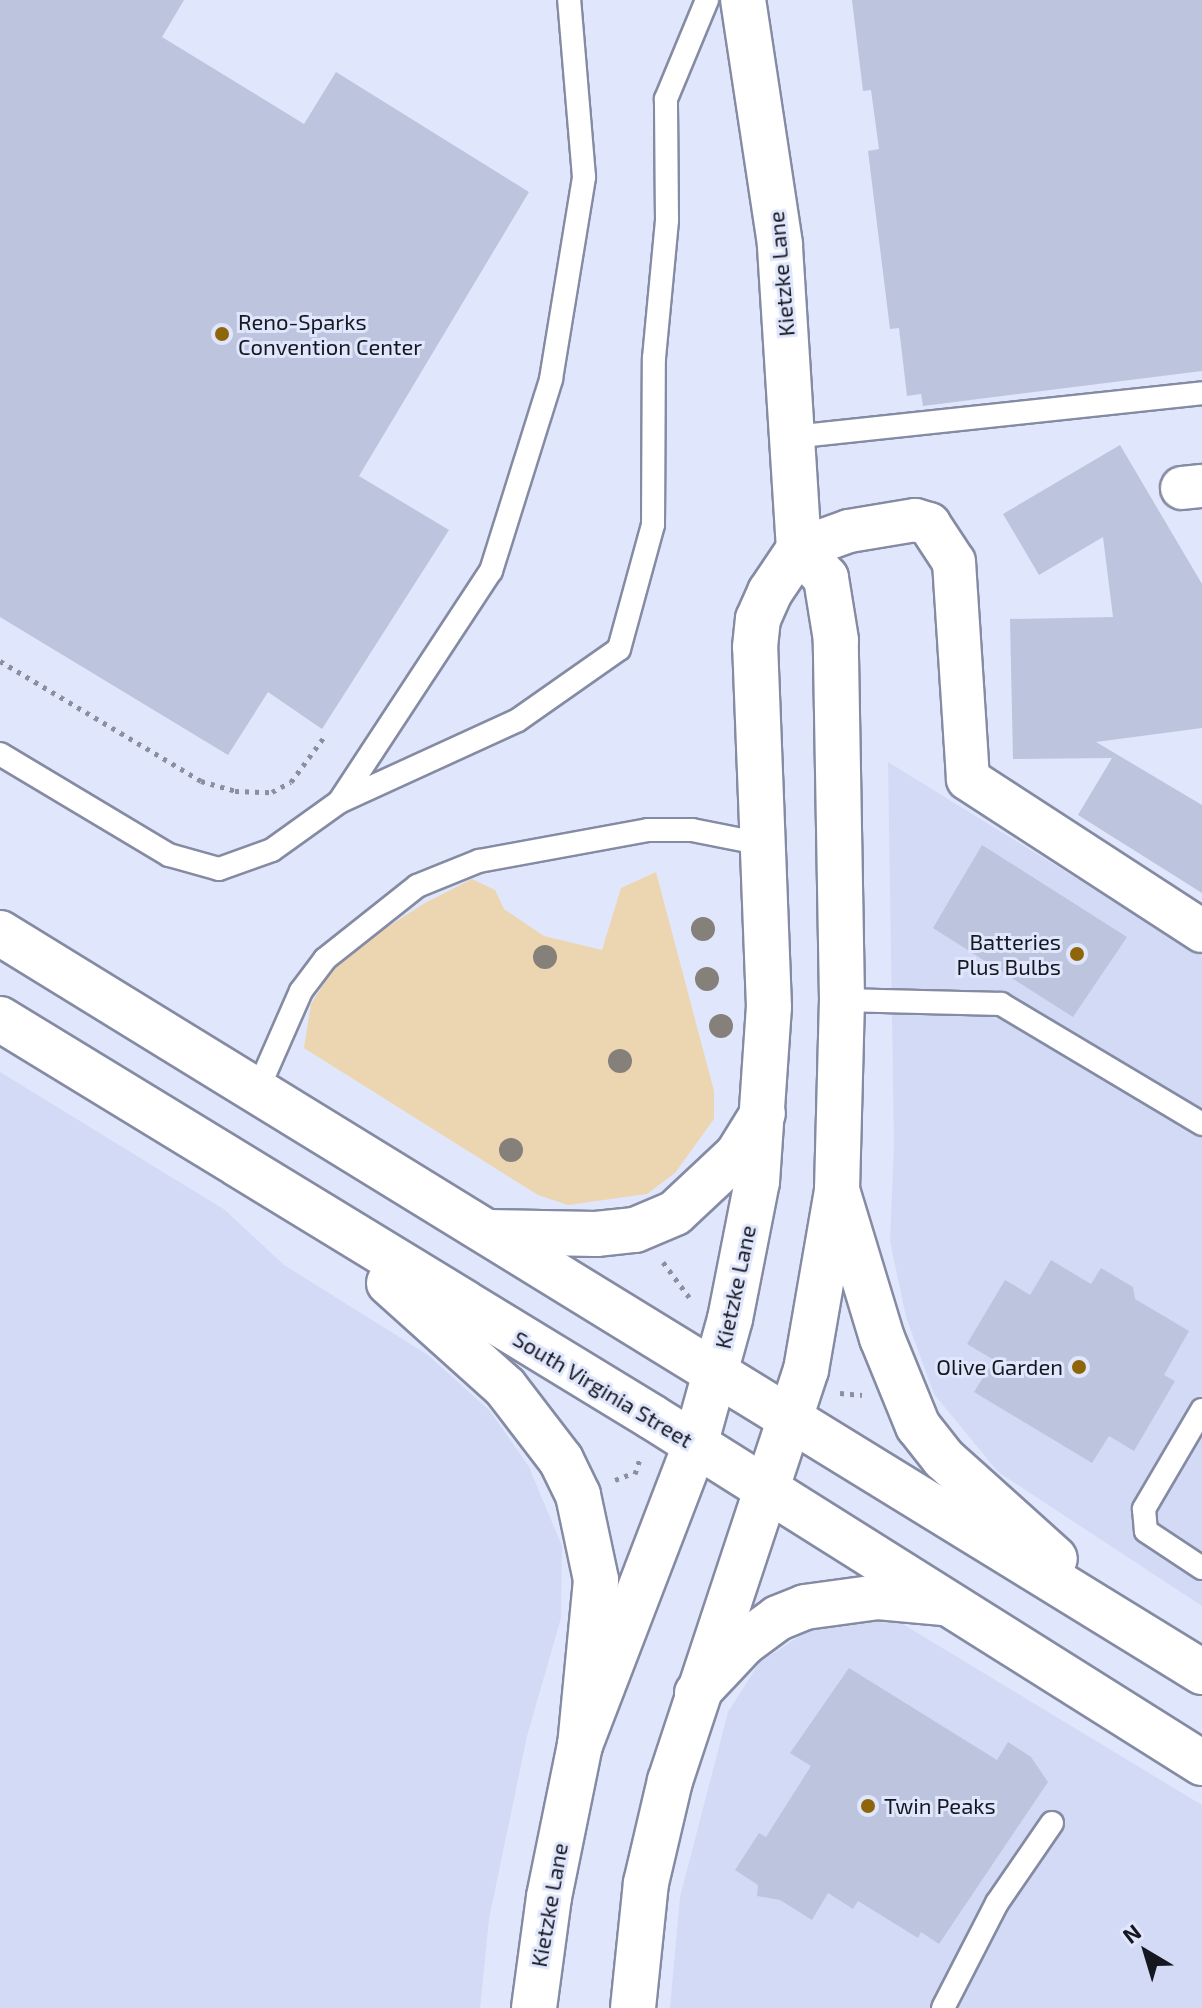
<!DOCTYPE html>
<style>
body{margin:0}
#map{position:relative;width:1202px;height:2008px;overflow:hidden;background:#e0e6fb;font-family:"Exo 2",sans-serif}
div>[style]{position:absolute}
.built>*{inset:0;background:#d3daf5}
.green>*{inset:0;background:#ecd6b2}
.building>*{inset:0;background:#bdc4de}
.path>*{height:5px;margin-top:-2.5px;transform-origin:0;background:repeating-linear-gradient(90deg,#8b8f9f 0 4px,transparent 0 10px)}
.roads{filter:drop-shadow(2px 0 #858ba3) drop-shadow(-2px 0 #858ba3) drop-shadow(0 2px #858ba3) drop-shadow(0 -2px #858ba3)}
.lane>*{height:22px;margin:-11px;padding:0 11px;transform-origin:11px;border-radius:11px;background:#fff}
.street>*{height:42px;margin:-21px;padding:0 21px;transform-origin:21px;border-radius:21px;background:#fff}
.secondary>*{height:44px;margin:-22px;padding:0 22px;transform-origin:22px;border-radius:22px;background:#fff}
.primary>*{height:44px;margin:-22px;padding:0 22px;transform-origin:22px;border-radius:22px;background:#fff}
.trees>*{width:24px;height:24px;margin:-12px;border-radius:50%;background:#86807b}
.dots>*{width:22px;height:22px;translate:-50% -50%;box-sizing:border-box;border:4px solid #e0e6fb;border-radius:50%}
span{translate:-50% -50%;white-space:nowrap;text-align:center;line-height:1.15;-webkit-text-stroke:6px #e0e6fb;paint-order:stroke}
.street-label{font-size:22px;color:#161821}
.poi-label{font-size:22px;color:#161821}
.left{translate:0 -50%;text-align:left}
.right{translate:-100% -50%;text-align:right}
.north{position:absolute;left:1106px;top:1912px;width:80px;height:80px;-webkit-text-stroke:6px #e0e6fb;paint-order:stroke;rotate:322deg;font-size:22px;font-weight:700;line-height:32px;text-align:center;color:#161821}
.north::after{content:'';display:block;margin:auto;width:28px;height:36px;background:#161821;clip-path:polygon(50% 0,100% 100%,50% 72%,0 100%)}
</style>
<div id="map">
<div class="built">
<i style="clip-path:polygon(888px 762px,1202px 956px,1202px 1606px,998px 1472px,934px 1394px,906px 1317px,890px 1241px,894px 1145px)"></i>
<i style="clip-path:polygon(0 1072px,225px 1210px,284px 1265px,428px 1355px,490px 1411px,529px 1467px,562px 1546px,561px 1618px,527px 1736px,489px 1919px,480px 2008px,0 2008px)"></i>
<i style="clip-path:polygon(855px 1621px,901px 1623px,1202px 1805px,1202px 2008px,670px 2008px,680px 1897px,728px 1712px,759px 1663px,810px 1629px)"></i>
</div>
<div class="green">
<i style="clip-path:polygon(656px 872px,714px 1091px,714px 1119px,675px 1173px,647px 1194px,568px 1205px,538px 1195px,304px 1048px,311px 1004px,332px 971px,370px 938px,425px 903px,472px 879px,495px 890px,504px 909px,544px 936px,602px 950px,621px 888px)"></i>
</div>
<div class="building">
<i style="clip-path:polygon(0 0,184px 0,162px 37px,304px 124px,336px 72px,529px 192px,359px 476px,449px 530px,322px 729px,268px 692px,228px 755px,0 617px)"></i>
<i style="clip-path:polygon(852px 0,1202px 0,1202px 371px,923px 406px,921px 394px,907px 396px,899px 328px,890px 329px,868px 151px,879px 149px,871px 90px,863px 91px)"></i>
<i style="clip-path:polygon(1120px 445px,1202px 584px,1202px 728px,1096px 742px,1202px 805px,1202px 893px,1078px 815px,1112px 758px,1013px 759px,1010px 619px,1113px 617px,1103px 537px,1039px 575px,1003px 514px)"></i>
<i style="clip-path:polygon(982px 845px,1127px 937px,1073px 1017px,933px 928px)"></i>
<i style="clip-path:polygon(1051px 1260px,1091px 1284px,1101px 1268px,1133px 1287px,1135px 1299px,1189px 1331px,1164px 1375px,1175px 1381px,1134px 1451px,1109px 1436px,1092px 1463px,974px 1392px,994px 1360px,967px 1344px,1005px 1280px,1030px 1295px)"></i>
<i style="clip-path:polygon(849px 1668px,997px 1760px,1008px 1742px,1031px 1757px,1048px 1782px,939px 1944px,921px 1932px,918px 1938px,858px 1901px,853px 1909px,828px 1893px,812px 1920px,780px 1900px,757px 1896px,758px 1885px,735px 1870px,759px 1833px,766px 1837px,811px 1766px,790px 1753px)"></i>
</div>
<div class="path">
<i style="left:0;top:661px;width:234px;rotate:30.8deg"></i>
<i style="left:201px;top:781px;width:35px;rotate:16deg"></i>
<i style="left:235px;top:791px;width:37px;rotate:2deg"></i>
<i style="left:272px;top:792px;width:21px;rotate:-28deg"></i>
<i style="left:291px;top:782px;width:56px;rotate:-53.7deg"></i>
<i style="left:663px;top:1262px;width:44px;rotate:53.4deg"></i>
<i style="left:840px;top:1393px;width:22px;rotate:5deg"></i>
<i style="left:635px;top:1474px;width:16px;rotate:-72deg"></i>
<i style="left:615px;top:1480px;width:19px;rotate:-21deg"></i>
</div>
<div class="roads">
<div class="lane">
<i style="left:793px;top:437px;width:411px;rotate:-6.1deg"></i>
<i style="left:0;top:754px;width:197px;rotate:30.9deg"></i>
<i style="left:169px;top:855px;width:52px;rotate:15.6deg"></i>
<i style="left:219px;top:869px;width:56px;rotate:-19.7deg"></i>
<i style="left:272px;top:850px;width:82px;rotate:-35.6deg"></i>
<i style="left:339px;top:802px;width:277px;rotate:-56.7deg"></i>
<i style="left:491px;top:571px;width:201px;rotate:-72.6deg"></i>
<i style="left:551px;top:379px;width:205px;rotate:-80.7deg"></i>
<i style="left:584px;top:177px;width:178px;rotate:-94.8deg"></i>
<i style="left:339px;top:802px;width:197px;rotate:-24.6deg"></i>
<i style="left:518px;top:720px;width:123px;rotate:-35.1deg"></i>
<i style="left:619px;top:649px;width:129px;rotate:-74.7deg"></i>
<i style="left:653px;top:525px;width:167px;rotate:-89.7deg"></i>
<i style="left:654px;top:358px;width:139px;rotate:-84.6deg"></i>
<i style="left:667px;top:220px;width:121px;rotate:-90.5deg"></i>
<i style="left:666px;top:99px;width:107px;rotate:-67.5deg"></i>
<i style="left:842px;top:1000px;width:159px;rotate:1.4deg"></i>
<i style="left:1001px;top:1004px;width:234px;rotate:30.8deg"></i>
<i style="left:258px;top:1089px;width:107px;rotate:-66.3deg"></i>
<i style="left:301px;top:991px;width:40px;rotate:-53deg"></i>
<i style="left:325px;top:959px;width:117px;rotate:-38.4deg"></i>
<i style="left:417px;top:886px;width:67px;rotate:-22deg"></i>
<i style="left:479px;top:861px;width:172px;rotate:-10.4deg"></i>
<i style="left:648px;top:830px;width:44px"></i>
<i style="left:692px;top:830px;width:72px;rotate:11.2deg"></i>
<i style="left:1202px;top:1410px;width:115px;rotate:120.4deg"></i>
<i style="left:1144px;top:1509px;width:22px;rotate:85deg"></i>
<i style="left:1146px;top:1531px;width:67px;rotate:33.5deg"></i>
<i style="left:943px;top:2008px;width:118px;rotate:-62.8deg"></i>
<i style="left:997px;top:1903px;width:97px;rotate:-55.5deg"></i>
</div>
<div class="street">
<i style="left:1182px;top:488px;width:20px;rotate:-6deg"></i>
<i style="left:799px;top:549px;width:53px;rotate:-19.8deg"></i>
<i style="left:849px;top:531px;width:67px;rotate:-9.5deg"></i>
<i style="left:915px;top:520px;width:15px;rotate:16deg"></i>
<i style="left:929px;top:524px;width:45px;rotate:56.7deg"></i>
<i style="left:954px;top:562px;width:217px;rotate:86.3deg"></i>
<i style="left:968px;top:779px;width:279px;rotate:33deg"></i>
</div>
<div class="secondary">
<i style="left:534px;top:2008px;width:112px;rotate:-82.3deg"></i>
<i style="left:549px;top:1897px;width:155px;rotate:-78.5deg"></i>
<i style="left:580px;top:1745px;width:321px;rotate:-69deg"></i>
<i style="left:695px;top:1445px;width:131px;rotate:-74.5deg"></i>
<i style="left:730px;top:1319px;width:140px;rotate:-78.9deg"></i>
<i style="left:757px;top:1182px;width:175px;rotate:-86.1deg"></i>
<i style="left:769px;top:1007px;width:360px;rotate:-92.2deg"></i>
<i style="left:755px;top:647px;width:28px;rotate:-84deg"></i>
<i style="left:758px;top:619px;width:30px;rotate:-66deg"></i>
<i style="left:770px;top:592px;width:52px;rotate:-56deg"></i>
<i style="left:799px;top:549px;width:306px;rotate:-93.6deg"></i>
<i style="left:780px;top:244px;width:247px;rotate:-98.6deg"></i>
<i style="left:633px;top:2008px;width:126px;rotate:-84.1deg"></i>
<i style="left:646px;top:1883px;width:105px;rotate:-76.8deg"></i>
<i style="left:670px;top:1781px;width:433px;rotate:-71.7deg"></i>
<i style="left:806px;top:1370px;width:183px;rotate:-80.2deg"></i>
<i style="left:837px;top:1190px;width:190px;rotate:-88.5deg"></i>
<i style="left:842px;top:1000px;width:360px;rotate:-91deg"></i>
<i style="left:836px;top:640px;width:63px;rotate:-99.2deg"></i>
<i style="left:826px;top:578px;width:40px;rotate:-133deg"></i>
</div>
<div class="primary">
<i style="left:0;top:933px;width:1411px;rotate:31.58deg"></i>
<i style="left:0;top:1019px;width:764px;rotate:31.4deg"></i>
<i style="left:652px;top:1417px;width:650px;rotate:32.17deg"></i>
<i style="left:837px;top:1190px;width:155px;rotate:73.1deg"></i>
<i style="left:882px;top:1338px;width:95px;rotate:67.8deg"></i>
<i style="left:918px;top:1426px;width:42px;rotate:51.8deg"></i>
<i style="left:944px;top:1459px;width:149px;rotate:42deg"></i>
<i style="left:488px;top:1232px;width:108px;rotate:1.1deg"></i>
<i style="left:596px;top:1234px;width:39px;rotate:-6deg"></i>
<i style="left:635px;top:1230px;width:43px;rotate:-23deg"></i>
<i style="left:675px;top:1213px;width:85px;rotate:-43.1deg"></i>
<i style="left:737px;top:1155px;width:49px;rotate:-58.2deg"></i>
<i style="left:389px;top:1283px;width:156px;rotate:41.9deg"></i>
<i style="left:505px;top:1387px;width:92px;rotate:52.5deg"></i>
<i style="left:561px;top:1460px;width:39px;rotate:64deg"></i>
<i style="left:578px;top:1495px;width:87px;rotate:78deg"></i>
<i style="left:596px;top:1580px;width:166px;rotate:95.5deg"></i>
<i style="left:697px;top:1693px;width:69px;rotate:-46.8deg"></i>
<i style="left:744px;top:1643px;width:42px;rotate:-36.3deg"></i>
<i style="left:778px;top:1618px;width:29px;rotate:-22deg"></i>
<i style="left:805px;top:1607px;width:74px;rotate:-7.8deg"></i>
<i style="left:878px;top:1597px;width:63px;rotate:5.4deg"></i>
</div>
</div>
<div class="trees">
<i style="left:703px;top:929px"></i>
<i style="left:545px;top:957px"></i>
<i style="left:707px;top:979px"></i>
<i style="left:721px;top:1026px"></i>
<i style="left:620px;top:1061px"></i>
<i style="left:511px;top:1150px"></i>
</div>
<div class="dots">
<i style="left:222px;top:334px;background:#8e6509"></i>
<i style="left:1077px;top:954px;background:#8e6509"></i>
<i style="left:1079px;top:1367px;background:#8e6509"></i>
<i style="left:868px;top:1806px;background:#8e6509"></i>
</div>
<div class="street-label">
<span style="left:781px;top:274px;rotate:-95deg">Kietzke Lane</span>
<span style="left:735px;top:1287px;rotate:-78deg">Kietzke Lane</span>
<span style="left:603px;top:1389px;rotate:31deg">South Virginia Street</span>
<span style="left:549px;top:1905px;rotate:-80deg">Kietzke Lane</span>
</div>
<div class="poi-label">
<span class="left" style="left:238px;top:334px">Reno-Sparks<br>Convention Center</span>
<span class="right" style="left:1061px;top:954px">Batteries<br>Plus Bulbs</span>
<span class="right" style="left:1063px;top:1367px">Olive Garden</span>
<span class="left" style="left:884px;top:1806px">Twin Peaks</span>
</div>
<div class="north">N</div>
</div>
